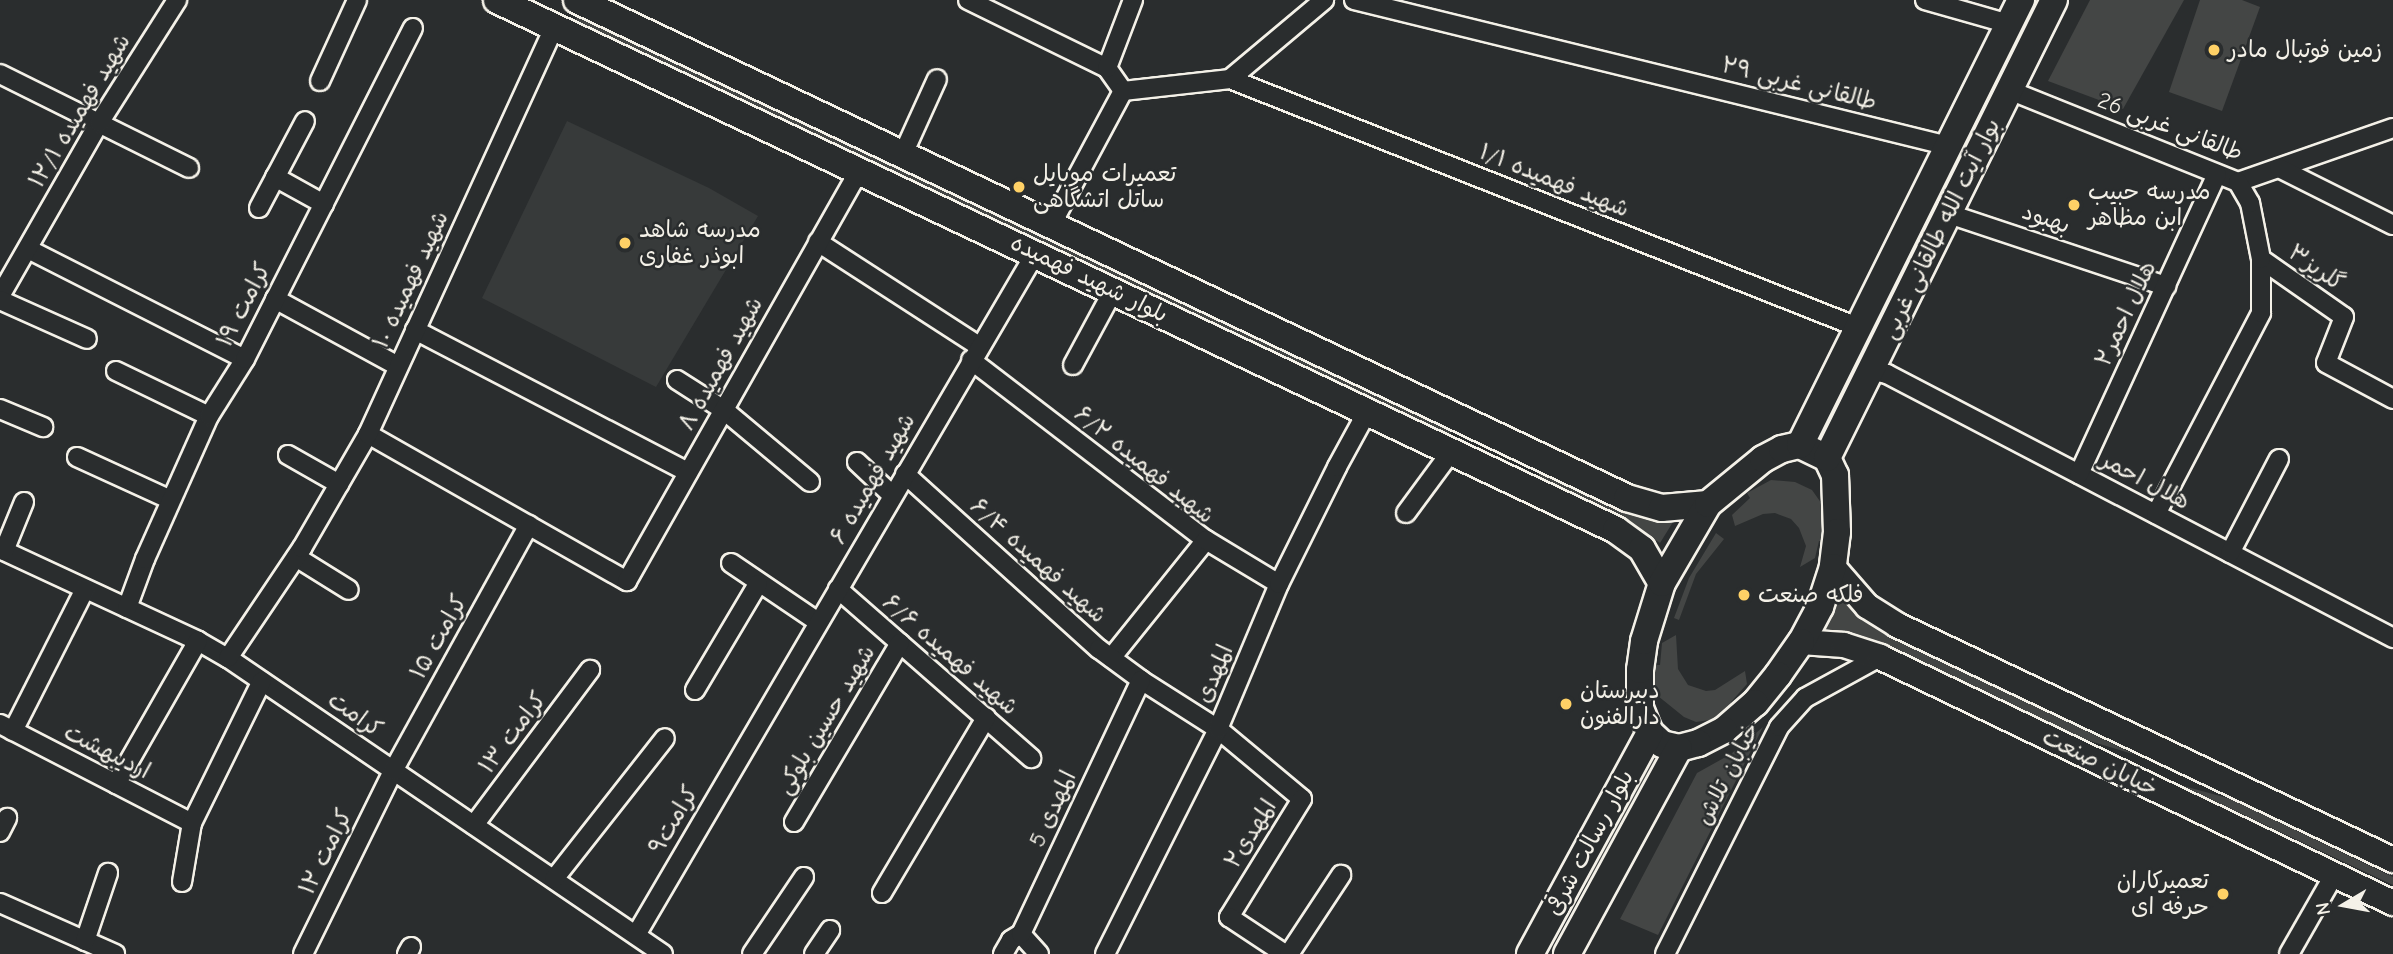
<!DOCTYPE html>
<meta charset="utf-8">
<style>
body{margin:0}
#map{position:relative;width:2393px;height:954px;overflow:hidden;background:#2a2d2e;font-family:"Comic Neue","Playpen Sans Arabic",sans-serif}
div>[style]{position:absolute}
.built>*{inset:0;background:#373a3a}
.green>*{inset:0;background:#444645}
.roads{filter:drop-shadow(2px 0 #f4f1e8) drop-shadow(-2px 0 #f4f1e8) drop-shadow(0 2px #f4f1e8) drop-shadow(0 -2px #f4f1e8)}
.street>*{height:18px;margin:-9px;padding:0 9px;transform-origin:9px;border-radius:9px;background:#2a2d2e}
.secondary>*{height:24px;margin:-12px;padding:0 12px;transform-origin:12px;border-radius:12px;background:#2a2d2e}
.primary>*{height:26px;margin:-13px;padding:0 13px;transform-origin:13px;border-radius:13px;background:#2a2d2e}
.dots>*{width:19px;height:19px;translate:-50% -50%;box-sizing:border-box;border:4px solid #2a2d2e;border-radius:50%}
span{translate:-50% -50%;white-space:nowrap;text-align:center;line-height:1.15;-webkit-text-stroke:5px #2a2d2e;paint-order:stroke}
.poi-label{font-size:23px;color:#f4f1e8}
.left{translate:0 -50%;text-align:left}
.right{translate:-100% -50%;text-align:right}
.street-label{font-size:23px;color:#f4f1e8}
.north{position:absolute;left:2309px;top:870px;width:70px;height:70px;-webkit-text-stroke:5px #2a2d2e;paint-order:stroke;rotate:260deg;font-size:19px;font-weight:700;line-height:28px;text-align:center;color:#f4f1e8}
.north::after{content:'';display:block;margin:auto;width:24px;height:32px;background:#f4f1e8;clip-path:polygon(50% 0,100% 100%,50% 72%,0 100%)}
</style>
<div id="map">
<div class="built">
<i style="clip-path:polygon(567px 121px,709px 188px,758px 216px,656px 387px,482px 298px)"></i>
</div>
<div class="green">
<i style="clip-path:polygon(2034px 0,2043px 0,1825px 445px,1817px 440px)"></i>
<i style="clip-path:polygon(2090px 0,2184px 0,2123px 109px,2048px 81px)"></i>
<i style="clip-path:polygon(2200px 0,2242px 0,2260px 7px,2222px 111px,2169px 92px)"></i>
<i style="clip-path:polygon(579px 12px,1451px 431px,1449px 435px,1443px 433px,1387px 408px,866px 158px,574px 23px)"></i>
<i style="clip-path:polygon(1540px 472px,1638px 517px,1673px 522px,1660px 543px,1628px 522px,1536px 482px)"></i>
<i style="clip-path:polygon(1771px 480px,1795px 482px,1812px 490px,1824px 507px,1823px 541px,1819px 541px,1815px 558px,1800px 567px,1806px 546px,1799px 528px,1791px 519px,1775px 513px,1763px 514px,1735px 526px,1732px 515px,1750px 498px,1747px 493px)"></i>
<i style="clip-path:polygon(1716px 533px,1724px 539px,1696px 574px,1679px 620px,1674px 618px,1689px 578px)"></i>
<i style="clip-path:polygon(1839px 597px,1885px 633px,2136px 755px,2080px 738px,1879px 642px,1849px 633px,1825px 631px)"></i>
<i style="clip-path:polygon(1676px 635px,1678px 669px,1688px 685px,1706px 691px,1715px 690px,1745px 671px,1747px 684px,1731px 702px,1733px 705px,1717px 719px,1696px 722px,1684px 717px,1658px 696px,1654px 685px,1655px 665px,1660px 665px,1662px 643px)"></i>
<i style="clip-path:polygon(1763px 727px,1658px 935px,1620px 919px,1697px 773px,1731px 754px)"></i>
<i style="clip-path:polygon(1654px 756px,1660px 759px,1591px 885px,1585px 881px)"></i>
<i style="clip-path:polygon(2180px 785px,2231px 799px,2393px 877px,2393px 885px)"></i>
</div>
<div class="roads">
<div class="street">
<i style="left:968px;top:0;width:155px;rotate:26.1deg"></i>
<i style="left:1107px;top:68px;width:28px;rotate:55deg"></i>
<i style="left:1123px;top:91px;width:152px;rotate:118.2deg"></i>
<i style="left:1354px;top:0;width:613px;rotate:13.79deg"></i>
<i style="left:1925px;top:0;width:87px;rotate:15.9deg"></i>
<i style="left:1107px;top:68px;width:73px;rotate:-69.1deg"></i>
<i style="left:0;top:74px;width:211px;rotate:26.4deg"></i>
<i style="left:1230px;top:79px;width:123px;rotate:-40deg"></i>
<i style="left:320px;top:81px;width:89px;rotate:-65.4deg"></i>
<i style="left:2009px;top:90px;width:247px;rotate:21.9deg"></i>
<i style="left:2238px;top:182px;width:164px;rotate:-19.2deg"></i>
<i style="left:1123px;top:91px;width:108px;rotate:-6.4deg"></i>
<i style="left:1230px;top:79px;width:677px;rotate:21.57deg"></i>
<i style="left:903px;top:154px;width:82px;rotate:-65.6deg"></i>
<i style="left:2279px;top:168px;width:127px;rotate:26.6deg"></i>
<i style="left:275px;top:177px;width:56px;rotate:28.9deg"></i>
<i style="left:259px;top:208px;width:98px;rotate:-62.1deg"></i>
<i style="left:1949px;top:214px;width:229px;rotate:18.4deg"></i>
<i style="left:818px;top:242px;width:192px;rotate:32.9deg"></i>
<i style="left:28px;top:249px;width:243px;rotate:26.9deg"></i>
<i style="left:2261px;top:259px;width:101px;rotate:34.9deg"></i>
<i style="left:2344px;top:317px;width:49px;rotate:111.4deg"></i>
<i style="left:2326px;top:363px;width:76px;rotate:28.2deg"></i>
<i style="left:0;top:296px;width:199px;rotate:-60.2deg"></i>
<i style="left:99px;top:123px;width:146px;rotate:-57.6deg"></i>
<i style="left:275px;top:299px;width:140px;rotate:28.6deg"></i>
<i style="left:0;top:300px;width:95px;rotate:24.1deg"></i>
<i style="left:415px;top:330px;width:308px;rotate:27.5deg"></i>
<i style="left:971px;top:360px;width:296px;rotate:37.5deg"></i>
<i style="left:1206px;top:540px;width:151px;rotate:128.8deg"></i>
<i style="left:1073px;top:365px;width:84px;rotate:-61.6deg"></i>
<i style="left:116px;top:371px;width:103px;rotate:25.8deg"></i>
<i style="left:1873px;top:371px;width:14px;rotate:12deg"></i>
<i style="left:1887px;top:374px;width:571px;rotate:27.55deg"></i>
<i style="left:677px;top:380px;width:56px;rotate:32.6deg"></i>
<i style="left:724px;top:410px;width:112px;rotate:39.9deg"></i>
<i style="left:0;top:409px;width:47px;rotate:22.7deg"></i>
<i style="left:368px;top:434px;width:298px;rotate:29.6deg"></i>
<i style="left:627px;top:581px;width:471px;rotate:-60.5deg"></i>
<i style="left:288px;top:455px;width:59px;rotate:29.6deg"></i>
<i style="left:77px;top:457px;width:103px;rotate:24.6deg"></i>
<i style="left:857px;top:462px;width:48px;rotate:43.3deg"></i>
<i style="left:905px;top:474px;width:261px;rotate:42.1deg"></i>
<i style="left:1099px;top:649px;width:52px;rotate:36.4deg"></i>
<i style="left:1141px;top:680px;width:91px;rotate:32.5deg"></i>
<i style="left:1218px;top:729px;width:109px;rotate:39.8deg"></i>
<i style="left:1302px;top:799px;width:139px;rotate:121.7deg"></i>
<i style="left:1229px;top:917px;width:67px;rotate:33.5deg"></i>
<i style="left:2079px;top:474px;width:330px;rotate:-65.3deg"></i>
<i style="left:1406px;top:513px;width:76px;rotate:-53.6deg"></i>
<i style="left:2156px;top:514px;width:227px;rotate:-62.4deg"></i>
<i style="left:2261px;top:313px;width:54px;rotate:-90deg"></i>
<i style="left:2261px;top:259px;width:57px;rotate:-101.1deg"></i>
<i style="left:2250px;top:203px;width:24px;rotate:-120deg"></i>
<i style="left:1206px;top:540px;width:85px;rotate:31.1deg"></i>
<i style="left:0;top:549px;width:218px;rotate:24.9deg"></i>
<i style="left:198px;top:641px;width:34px;rotate:30deg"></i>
<i style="left:228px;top:658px;width:526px;rotate:34.23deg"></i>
<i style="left:4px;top:551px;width:53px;rotate:-67.8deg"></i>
<i style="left:2230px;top:553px;width:106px;rotate:-62.5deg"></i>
<i style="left:296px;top:557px;width:62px;rotate:31.9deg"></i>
<i style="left:731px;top:563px;width:105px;rotate:34.1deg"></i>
<i style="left:838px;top:589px;width:257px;rotate:41.2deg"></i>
<i style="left:127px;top:608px;width:52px;rotate:-69.8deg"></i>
<i style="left:145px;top:559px;width:157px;rotate:-65.9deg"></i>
<i style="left:209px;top:416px;width:67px;rotate:-57.7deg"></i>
<i style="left:245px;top:359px;width:371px;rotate:-63.1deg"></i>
<i style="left:228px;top:658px;width:133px;rotate:-56.1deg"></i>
<i style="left:302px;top:548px;width:132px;rotate:-59.9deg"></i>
<i style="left:368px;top:434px;width:447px;rotate:-65.4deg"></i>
<i style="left:695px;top:690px;width:123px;rotate:-59.3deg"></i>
<i style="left:0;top:724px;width:216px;rotate:27.3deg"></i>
<i style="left:13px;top:731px;width:159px;rotate:-63.1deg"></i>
<i style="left:116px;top:784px;width:165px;rotate:-60.2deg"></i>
<i style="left:794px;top:822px;width:208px;rotate:-59.4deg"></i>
<i style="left:474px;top:825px;width:194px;rotate:-53.2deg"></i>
<i style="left:0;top:832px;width:16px;rotate:-63deg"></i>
<i style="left:554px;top:879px;width:179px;rotate:-51.8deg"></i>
<i style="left:182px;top:882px;width:60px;rotate:-80.4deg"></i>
<i style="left:192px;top:823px;width:158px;rotate:-63.8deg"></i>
<i style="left:882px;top:893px;width:204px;rotate:-59.3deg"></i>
<i style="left:0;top:903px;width:126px;rotate:23.9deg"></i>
<i style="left:636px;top:935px;width:789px;rotate:-59.63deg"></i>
<i style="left:85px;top:941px;width:72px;rotate:-71.3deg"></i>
<i style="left:303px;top:954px;width:204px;rotate:-63.8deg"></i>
<i style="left:393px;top:771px;width:281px;rotate:-61.1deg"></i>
<i style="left:407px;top:954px;width:8px;rotate:-60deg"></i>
<i style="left:752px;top:954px;width:93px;rotate:-56deg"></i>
<i style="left:814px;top:954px;width:29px;rotate:-56deg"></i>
<i style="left:1003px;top:954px;width:16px;rotate:-60deg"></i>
<i style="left:1011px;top:940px;width:12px;rotate:-31deg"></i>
<i style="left:1039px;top:954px;width:27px;rotate:-132deg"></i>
<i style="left:1021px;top:934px;width:281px;rotate:-64.7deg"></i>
<i style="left:1105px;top:954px;width:252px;rotate:-63.3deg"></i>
<i style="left:1218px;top:729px;width:157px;rotate:-67.2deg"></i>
<i style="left:1279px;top:584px;width:131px;rotate:-63.6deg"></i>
<i style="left:1337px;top:467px;width:63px;rotate:-61.4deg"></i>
<i style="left:1289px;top:954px;width:95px;rotate:-56.6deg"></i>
<i style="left:1665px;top:954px;width:254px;rotate:-63.3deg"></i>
<i style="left:1779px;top:727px;width:39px;rotate:-48deg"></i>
<i style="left:1805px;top:698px;width:85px;rotate:-28.7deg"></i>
<i style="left:2289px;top:954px;width:91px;rotate:-60.3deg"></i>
</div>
<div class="secondary">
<i style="left:1833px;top:567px;width:52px;rotate:48.9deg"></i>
<i style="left:1867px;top:606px;width:36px;rotate:32deg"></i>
<i style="left:1897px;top:625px;width:549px;rotate:25.35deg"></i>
<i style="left:1801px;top:642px;width:43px;rotate:4deg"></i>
<i style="left:1844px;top:645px;width:38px;rotate:18deg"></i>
<i style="left:1880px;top:657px;width:569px;rotate:25.62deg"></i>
</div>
<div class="primary">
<i style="left:497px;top:0;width:1238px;rotate:25.34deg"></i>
<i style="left:1616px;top:530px;width:32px;rotate:36deg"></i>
<i style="left:1642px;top:549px;width:39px;rotate:60deg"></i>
<i style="left:577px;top:0;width:1162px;rotate:25.37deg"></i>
<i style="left:1627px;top:498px;width:36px;rotate:16deg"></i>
<i style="left:1662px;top:508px;width:46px;rotate:-5deg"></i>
<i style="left:1800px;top:445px;width:30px;rotate:26deg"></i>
<i style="left:1827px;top:458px;width:19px;rotate:65deg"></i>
<i style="left:1835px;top:475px;width:57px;rotate:88deg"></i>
<i style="left:1837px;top:532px;width:35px;rotate:97deg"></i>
<i style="left:1833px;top:567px;width:42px;rotate:108deg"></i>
<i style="left:1820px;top:607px;width:40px;rotate:118deg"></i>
<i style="left:1801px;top:642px;width:40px;rotate:124.9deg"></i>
<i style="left:1778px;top:675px;width:36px;rotate:129deg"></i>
<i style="left:1755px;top:703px;width:41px;rotate:138.9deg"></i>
<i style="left:1724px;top:730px;width:29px;rotate:153deg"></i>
<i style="left:1698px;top:743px;width:20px;rotate:165deg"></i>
<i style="left:1679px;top:748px;width:17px;rotate:-167deg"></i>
<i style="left:1662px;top:744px;width:16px;rotate:-137deg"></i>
<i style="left:1650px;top:733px;width:27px;rotate:-112deg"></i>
<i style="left:1640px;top:708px;width:38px;rotate:-90deg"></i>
<i style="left:1640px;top:670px;width:29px;rotate:-82deg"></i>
<i style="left:1644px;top:641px;width:61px;rotate:-72.8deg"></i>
<i style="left:1662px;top:583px;width:91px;rotate:-59.8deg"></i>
<i style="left:1708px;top:504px;width:71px;rotate:-39.3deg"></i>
<i style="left:1763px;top:459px;width:21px;rotate:-28deg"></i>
<i style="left:1782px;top:449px;width:18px;rotate:-13deg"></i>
<i style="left:1800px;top:445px;width:497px;rotate:-63.6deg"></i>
<i style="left:1827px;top:458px;width:511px;rotate:-63.64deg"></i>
<i style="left:1530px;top:954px;width:251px;rotate:-61.5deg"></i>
<i style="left:1567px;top:954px;width:234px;rotate:-61.5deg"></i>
</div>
</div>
<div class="dots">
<i style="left:2214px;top:50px;background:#ffd166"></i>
<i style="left:1019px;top:187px;background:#ffd166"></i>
<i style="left:2074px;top:205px;background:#ffd166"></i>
<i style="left:625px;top:243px;background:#ffd166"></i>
<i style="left:1744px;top:595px;background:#ffd166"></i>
<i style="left:1566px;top:704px;background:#ffd166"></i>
<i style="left:2223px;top:894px;background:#ffd166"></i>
</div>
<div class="poi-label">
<span class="left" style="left:2228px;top:50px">زمین فوتبال مادر</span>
<span class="left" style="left:1033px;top:187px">تعمیرات موبایل<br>ساتل اتشگاهی</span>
<span class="left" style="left:2088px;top:205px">مدرسه حبیب<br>ابن مظاهر</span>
<span class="left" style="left:639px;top:243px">مدرسه شاهد<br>ابوذر غفاری</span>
<span class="left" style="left:1758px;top:595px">فلکه صنعت</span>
<span class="left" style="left:1580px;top:704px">دبیرستان<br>دارالفنون</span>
<span class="right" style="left:2209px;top:894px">تعمیرکاران<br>حرفه ای</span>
</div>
<div class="street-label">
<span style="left:1799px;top:84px;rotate:14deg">طالقانی غربی ۲۹</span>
<span style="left:80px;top:111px;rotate:-59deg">شهید فهمیده ۱۲/۱</span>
<span style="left:2170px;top:127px;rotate:21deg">طالقانی غربی 26</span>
<span style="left:1554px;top:181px;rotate:22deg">شهید فهمیده ۱/۱</span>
<span style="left:2046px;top:219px;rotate:19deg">بهبود</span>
<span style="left:1941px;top:229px;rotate:-64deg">بوار آیت الله طالقانی غربی</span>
<span style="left:2316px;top:268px;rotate:35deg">گلریز۳</span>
<span style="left:1089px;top:279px;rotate:26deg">بلوار شهید فهمیده</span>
<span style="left:411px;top:280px;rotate:-65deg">شهید فهمیده ۱۰</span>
<span style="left:244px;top:305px;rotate:-63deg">کرامت ۱۹</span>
<span style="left:2126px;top:314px;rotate:-65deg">هلال احمر۲</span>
<span style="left:721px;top:364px;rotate:-61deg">شهید فهمیده ۸</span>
<span style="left:1144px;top:465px;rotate:39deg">شهید فهمیده ۶/۲</span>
<span style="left:873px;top:479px;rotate:-60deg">شهید فهمیده ۶</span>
<span style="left:2145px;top:481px;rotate:28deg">هلال احمر</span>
<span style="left:1038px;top:561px;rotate:42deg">شهید فهمیده ۶/۴</span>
<span style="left:439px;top:637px;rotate:-61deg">کرامت ۱۵</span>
<span style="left:950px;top:655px;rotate:41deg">شهید فهمیده ۶/۶</span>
<span style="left:1215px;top:674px;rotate:-67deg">المهدی</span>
<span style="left:355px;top:715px;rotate:35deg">کرامت</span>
<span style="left:826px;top:720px;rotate:-59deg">شهید حسین بلوکی</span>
<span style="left:513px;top:733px;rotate:-53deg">کرامت ۱۳</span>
<span style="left:107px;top:752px;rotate:27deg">اردیبهشت</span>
<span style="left:2100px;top:763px;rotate:26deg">خیابان صنعت</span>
<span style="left:1728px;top:774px;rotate:-63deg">خیابان تلاش</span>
<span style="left:1053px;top:809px;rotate:-65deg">المهدی 5</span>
<span style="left:674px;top:820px;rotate:-60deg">کرامت۹</span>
<span style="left:1251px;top:834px;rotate:-58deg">المهدی۲</span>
<span style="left:1590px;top:843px;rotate:-62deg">بلوار رسالت شرقی</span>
<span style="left:326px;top:852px;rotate:-64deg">کرامت ۱۲</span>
</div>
<div class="north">N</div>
</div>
